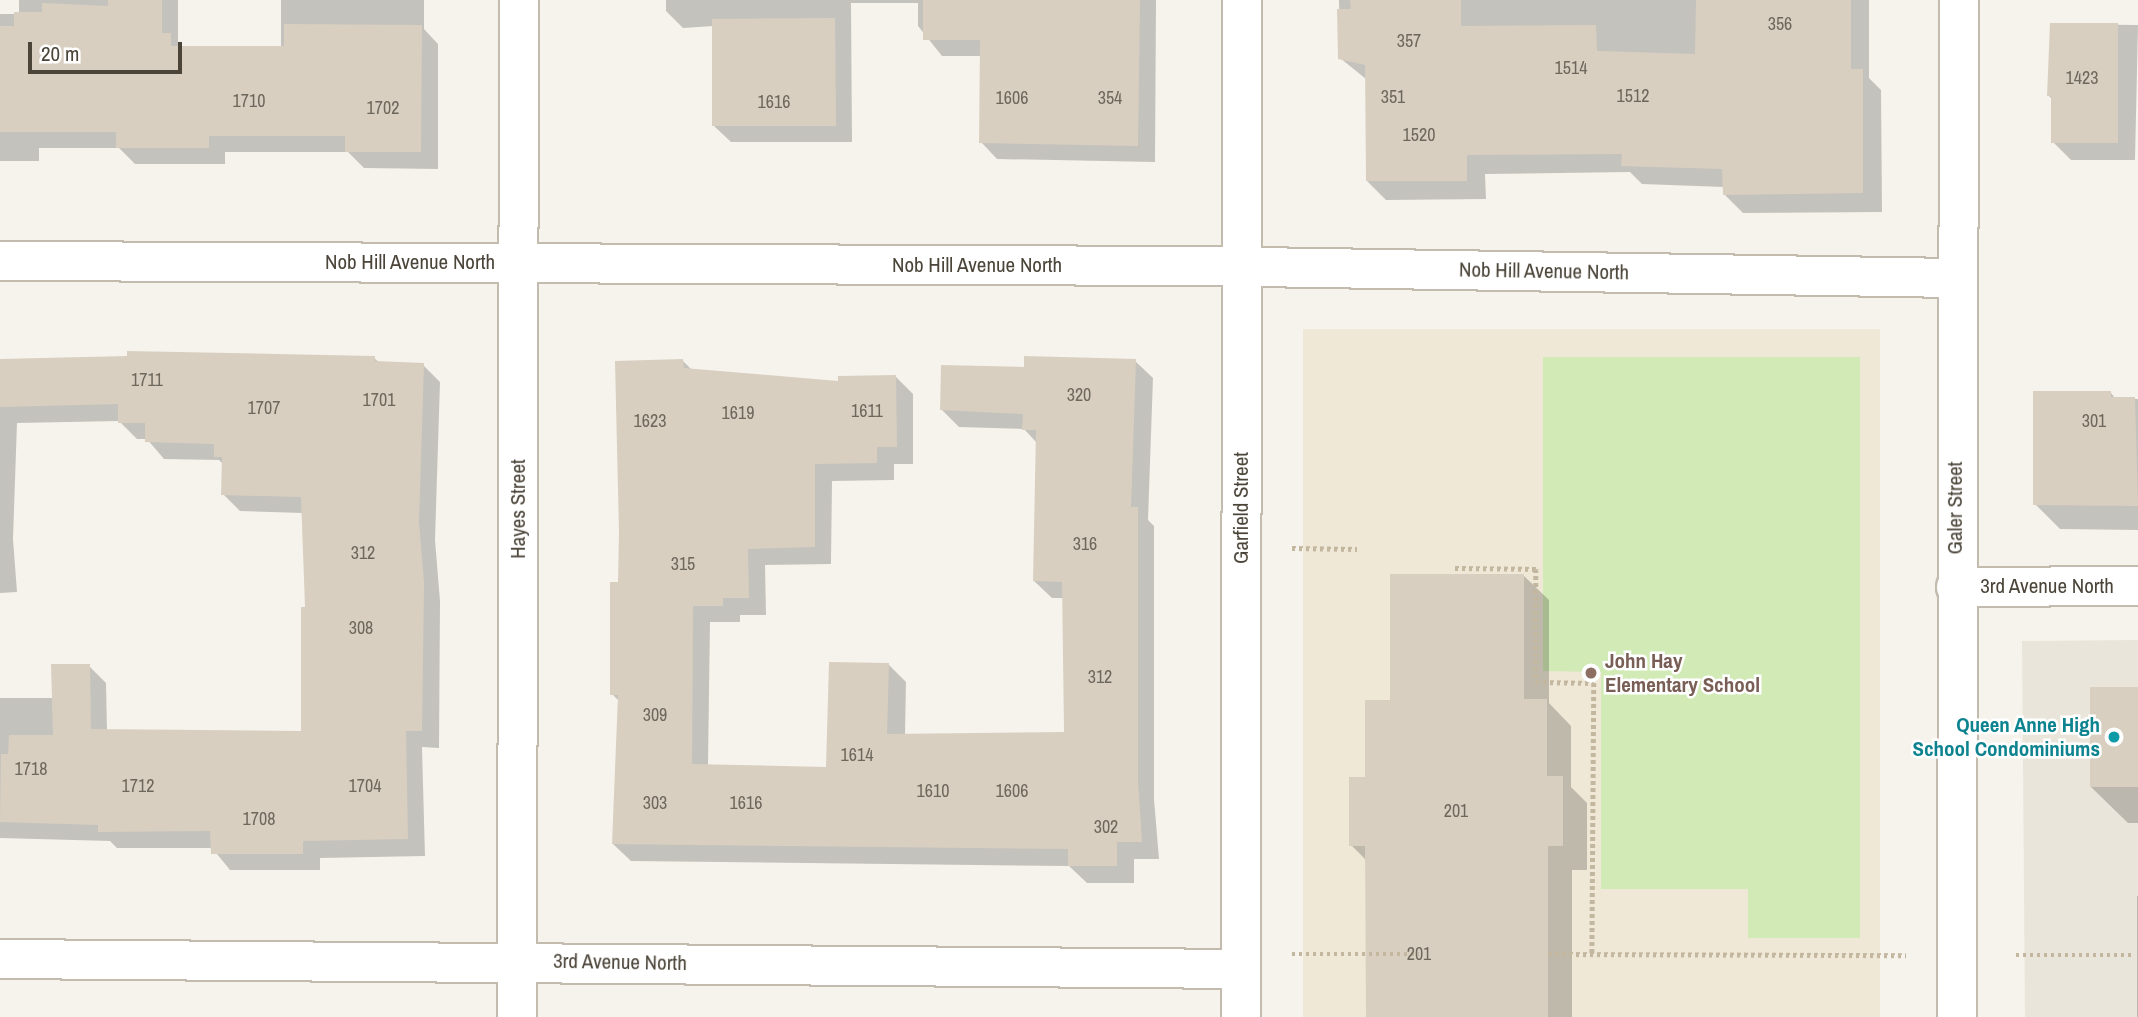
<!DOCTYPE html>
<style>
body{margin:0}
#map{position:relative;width:2138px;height:1017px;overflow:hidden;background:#f6f3ec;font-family:"Archivo Narrow",sans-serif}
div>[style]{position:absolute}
.residential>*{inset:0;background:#eae5da}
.education>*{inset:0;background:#efe8d6}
.green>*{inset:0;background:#d2eab5}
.shadow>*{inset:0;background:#0003}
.building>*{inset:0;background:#d8cfc1}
.path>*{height:4.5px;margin-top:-2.25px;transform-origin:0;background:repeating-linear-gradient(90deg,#c4b79f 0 3.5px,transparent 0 7px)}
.roads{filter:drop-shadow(2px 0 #c2bbae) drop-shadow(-2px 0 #c2bbae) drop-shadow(0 2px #c2bbae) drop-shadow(0 -2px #c2bbae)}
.minor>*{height:38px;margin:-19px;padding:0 19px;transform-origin:19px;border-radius:19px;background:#fff}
.dots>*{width:19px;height:19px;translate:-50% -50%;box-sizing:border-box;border:4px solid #fff;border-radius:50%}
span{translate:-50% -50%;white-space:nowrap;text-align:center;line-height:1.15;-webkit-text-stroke:5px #fff;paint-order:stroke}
.number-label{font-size:18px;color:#6e675b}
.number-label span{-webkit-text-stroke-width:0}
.street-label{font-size:21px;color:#4b4439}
.education-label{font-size:21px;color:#785e54;font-weight:700}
.left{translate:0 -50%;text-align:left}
.culture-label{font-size:21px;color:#0d838f;font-weight:700}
.right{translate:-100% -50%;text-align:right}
.scale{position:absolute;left:28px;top:42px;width:154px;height:32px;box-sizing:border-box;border:4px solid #4b4439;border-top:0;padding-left:9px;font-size:21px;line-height:24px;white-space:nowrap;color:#4b4439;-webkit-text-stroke:5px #fff;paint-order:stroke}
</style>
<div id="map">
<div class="residential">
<i style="clip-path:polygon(2138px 640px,2138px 1017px,2025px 1017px,2022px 641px)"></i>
</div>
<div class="education">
<i style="clip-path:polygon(1303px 329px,1880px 329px,1880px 1017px,1303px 1017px)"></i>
</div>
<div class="green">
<i style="clip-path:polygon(1543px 357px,1860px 357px,1860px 938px,1748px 938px,1748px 889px,1601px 889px,1601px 672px,1543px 671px)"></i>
</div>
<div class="shadow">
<i style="clip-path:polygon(19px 0,178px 0,178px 43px,182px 47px,281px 47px,281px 0,424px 0,424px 29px,438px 44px,438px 169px,364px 168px,348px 152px,225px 152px,225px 164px,135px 164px,119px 148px,39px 148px,39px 161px,0 161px,0 14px,19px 14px)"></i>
<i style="clip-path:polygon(666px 0,1156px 0,1155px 162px,997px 159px,981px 142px,981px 56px,942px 56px,918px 26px,918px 3px,851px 3px,852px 142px,731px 142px,714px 126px,714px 26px,683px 28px,666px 11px)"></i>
<i style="clip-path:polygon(1339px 0,1869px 0,1869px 78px,1881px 90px,1882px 212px,1743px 213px,1724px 194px,1724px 187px,1642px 184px,1630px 172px,1485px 174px,1486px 199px,1386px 200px,1367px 181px,1366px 79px,1340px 58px)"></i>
<i style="clip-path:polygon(2052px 24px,2138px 25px,2135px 160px,2071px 160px,2053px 142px,2053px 100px,2049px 96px)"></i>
<i style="clip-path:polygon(374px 358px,380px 363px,423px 365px,440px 382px,435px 540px,440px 601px,439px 748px,422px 747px,425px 856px,320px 858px,320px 870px,230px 870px,212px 848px,117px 848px,110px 841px,0 838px,0 698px,54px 698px,89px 666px,106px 683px,107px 731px,303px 732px,307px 608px,303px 513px,240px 511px,223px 494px,224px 465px,219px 460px,164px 459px,147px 439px,137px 439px,119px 421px,17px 423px,13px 539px,17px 592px,0 593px,0 361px)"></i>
<i style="clip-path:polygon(683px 361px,692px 370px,840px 383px,895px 376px,913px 394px,913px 464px,894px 464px,894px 480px,832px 481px,831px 564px,765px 565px,766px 615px,740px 615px,740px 622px,710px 622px,708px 766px,828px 769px,888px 664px,906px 682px,905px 735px,1065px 734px,1064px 598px,1052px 598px,1034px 581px,1037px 443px,1024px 429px,959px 427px,941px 409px,1026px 368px,1135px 361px,1153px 378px,1148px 520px,1154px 526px,1154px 799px,1159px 859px,1134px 859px,1134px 883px,1087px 883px,1069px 866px,631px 861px,613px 844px,620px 702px,612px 694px,619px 584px)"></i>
<i style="clip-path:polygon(2111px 393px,2116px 399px,2138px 399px,2138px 530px,2060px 529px,2035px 504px)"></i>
<i style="clip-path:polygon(1524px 576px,1549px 600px,1549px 703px,1571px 726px,1571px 787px,1587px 803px,1587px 870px,1572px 870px,1572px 1017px,1367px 1017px,1367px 861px,1351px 845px,1391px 701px)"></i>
<i style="clip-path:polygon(2138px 689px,2138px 823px,2128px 823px,2091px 787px)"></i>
<i style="clip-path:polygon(2137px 896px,2138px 896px,2138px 1017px,2137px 1017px)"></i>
</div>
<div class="building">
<i style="clip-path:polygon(108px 0,162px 0,162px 33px,171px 33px,171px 46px,284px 46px,284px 24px,422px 25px,421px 152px,345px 152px,345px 136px,209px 136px,209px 148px,116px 148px,116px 132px,0 132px,0 26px,14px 26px,14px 12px,42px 12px,42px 3px,108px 6px)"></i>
<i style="clip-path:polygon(923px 0,1140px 0,1138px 146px,979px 143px,980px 40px,923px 40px)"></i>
<i style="clip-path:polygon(1350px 0,1461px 0,1461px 26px,1596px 25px,1597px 51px,1695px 54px,1696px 0,1851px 0,1851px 69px,1863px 69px,1863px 193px,1723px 195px,1722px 169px,1621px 166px,1622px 154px,1467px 155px,1467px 181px,1366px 181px,1365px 65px,1338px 59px,1337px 9px,1351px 9px)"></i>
<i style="clip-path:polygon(835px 18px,836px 126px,712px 126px,712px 19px)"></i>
<i style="clip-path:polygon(2050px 23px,2118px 23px,2118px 143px,2051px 143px,2051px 96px,2047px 96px)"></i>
<i style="clip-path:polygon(127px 351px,375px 356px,375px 361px,424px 363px,419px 522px,424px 583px,422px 731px,406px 731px,408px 839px,303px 841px,303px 854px,211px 854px,210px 831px,98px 832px,98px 825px,0 822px,1px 754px,8px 754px,9px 735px,53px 735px,51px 664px,90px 664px,91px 729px,301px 731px,301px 607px,305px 607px,301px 497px,221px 495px,222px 457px,214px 457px,214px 444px,145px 442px,145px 423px,118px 423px,118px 404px,0 407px,0 359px,127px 356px)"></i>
<i style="clip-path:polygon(1024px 356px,1136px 359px,1131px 507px,1138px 507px,1138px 780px,1142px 842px,1117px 842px,1117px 866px,1068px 866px,1068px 849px,612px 844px,618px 695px,610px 695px,610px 582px,618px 582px,619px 533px,615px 361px,683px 359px,684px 368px,838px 381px,838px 376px,896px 375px,897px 447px,877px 447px,877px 463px,815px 464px,815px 547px,748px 549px,749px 598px,723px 598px,723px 606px,693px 606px,692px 764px,826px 767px,829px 662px,889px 663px,887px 734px,1064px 732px,1062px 582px,1033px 581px,1036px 430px,1022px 430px,1023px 414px,940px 410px,941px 365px,1024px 367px)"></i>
<i style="clip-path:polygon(2033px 391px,2111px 391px,2111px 397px,2135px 397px,2138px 506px,2033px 505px)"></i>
<i style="clip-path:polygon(1390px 574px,1524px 574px,1524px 699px,1547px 699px,1547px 776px,1563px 776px,1563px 846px,1548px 846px,1548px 1017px,1366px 1017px,1365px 846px,1349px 846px,1349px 777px,1365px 777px,1365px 700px,1390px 700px)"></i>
<i style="clip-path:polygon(2090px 687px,2138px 687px,2138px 787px,2090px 787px)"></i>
</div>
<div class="path">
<i style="left:1292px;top:548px;width:65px;rotate:0.9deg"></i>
<i style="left:1455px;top:568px;width:81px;rotate:0.7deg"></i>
<i style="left:1536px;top:569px;width:113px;rotate:90deg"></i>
<i style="left:1536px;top:682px;width:58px;rotate:1deg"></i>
<i style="left:1594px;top:683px;width:271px;rotate:90.4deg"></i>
<i style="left:1292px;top:954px;width:127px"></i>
<i style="left:1548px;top:954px;width:358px;rotate:0.2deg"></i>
<i style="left:2016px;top:955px;width:119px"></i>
</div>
<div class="roads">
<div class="minor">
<i style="left:0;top:261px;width:1191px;rotate:0.24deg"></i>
<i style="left:1191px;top:266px;width:764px;rotate:0.9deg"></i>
<i style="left:1956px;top:587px;width:182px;rotate:-0.3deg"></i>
<i style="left:0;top:959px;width:1241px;rotate:0.46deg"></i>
<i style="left:517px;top:1017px;width:1017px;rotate:-89.89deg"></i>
<i style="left:1241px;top:1017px;width:1017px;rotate:-89.94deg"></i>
<i style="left:1957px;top:1017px;width:1017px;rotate:-89.89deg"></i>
</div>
</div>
<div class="dots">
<i style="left:1591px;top:673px;background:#8d6e63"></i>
<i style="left:2114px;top:737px;background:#0f9aa8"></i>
</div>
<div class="number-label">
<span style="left:1780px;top:24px">356</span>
<span style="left:1409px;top:41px">357</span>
<span style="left:1571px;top:68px">1514</span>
<span style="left:2082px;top:78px">1423</span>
<span style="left:1633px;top:96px">1512</span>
<span style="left:1393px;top:97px">351</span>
<span style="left:1012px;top:98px">1606</span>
<span style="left:1110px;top:98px">354</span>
<span style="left:249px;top:101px">1710</span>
<span style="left:774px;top:102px">1616</span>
<span style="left:383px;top:108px">1702</span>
<span style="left:1419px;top:135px">1520</span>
<span style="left:147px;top:380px">1711</span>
<span style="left:1079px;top:395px">320</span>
<span style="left:379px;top:400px">1701</span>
<span style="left:264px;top:408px">1707</span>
<span style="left:867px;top:411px">1611</span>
<span style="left:738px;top:413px">1619</span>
<span style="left:650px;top:421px">1623</span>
<span style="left:2094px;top:421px">301</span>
<span style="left:1085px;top:544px">316</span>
<span style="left:363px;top:553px">312</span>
<span style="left:683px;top:564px">315</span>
<span style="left:361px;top:628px">308</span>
<span style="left:1100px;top:677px">312</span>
<span style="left:655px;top:715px">309</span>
<span style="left:857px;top:755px">1614</span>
<span style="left:31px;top:769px">1718</span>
<span style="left:138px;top:786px">1712</span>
<span style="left:365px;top:786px">1704</span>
<span style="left:933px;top:791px">1610</span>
<span style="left:1012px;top:791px">1606</span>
<span style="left:655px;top:803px">303</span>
<span style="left:746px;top:803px">1616</span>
<span style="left:1456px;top:811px">201</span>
<span style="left:259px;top:819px">1708</span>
<span style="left:1106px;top:827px">302</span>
<span style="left:1419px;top:954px">201</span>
</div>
<div class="street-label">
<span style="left:410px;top:262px">Nob Hill Avenue North</span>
<span style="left:977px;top:265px">Nob Hill Avenue North</span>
<span style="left:1544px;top:271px;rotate:1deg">Nob Hill Avenue North</span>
<span style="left:1241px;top:508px;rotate:-90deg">Garfield Street</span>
<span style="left:1955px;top:508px;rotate:-90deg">Galer Street</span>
<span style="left:518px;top:509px;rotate:-90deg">Hayes Street</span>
<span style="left:2047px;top:586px">3rd Avenue North</span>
<span style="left:620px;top:962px;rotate:1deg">3rd Avenue North</span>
</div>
<div class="education-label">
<span class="left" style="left:1605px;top:673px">John Hay<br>Elementary School</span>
</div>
<div class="culture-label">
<span class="right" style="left:2100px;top:737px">Queen Anne High<br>School Condominiums</span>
</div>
<div class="scale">20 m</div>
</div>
